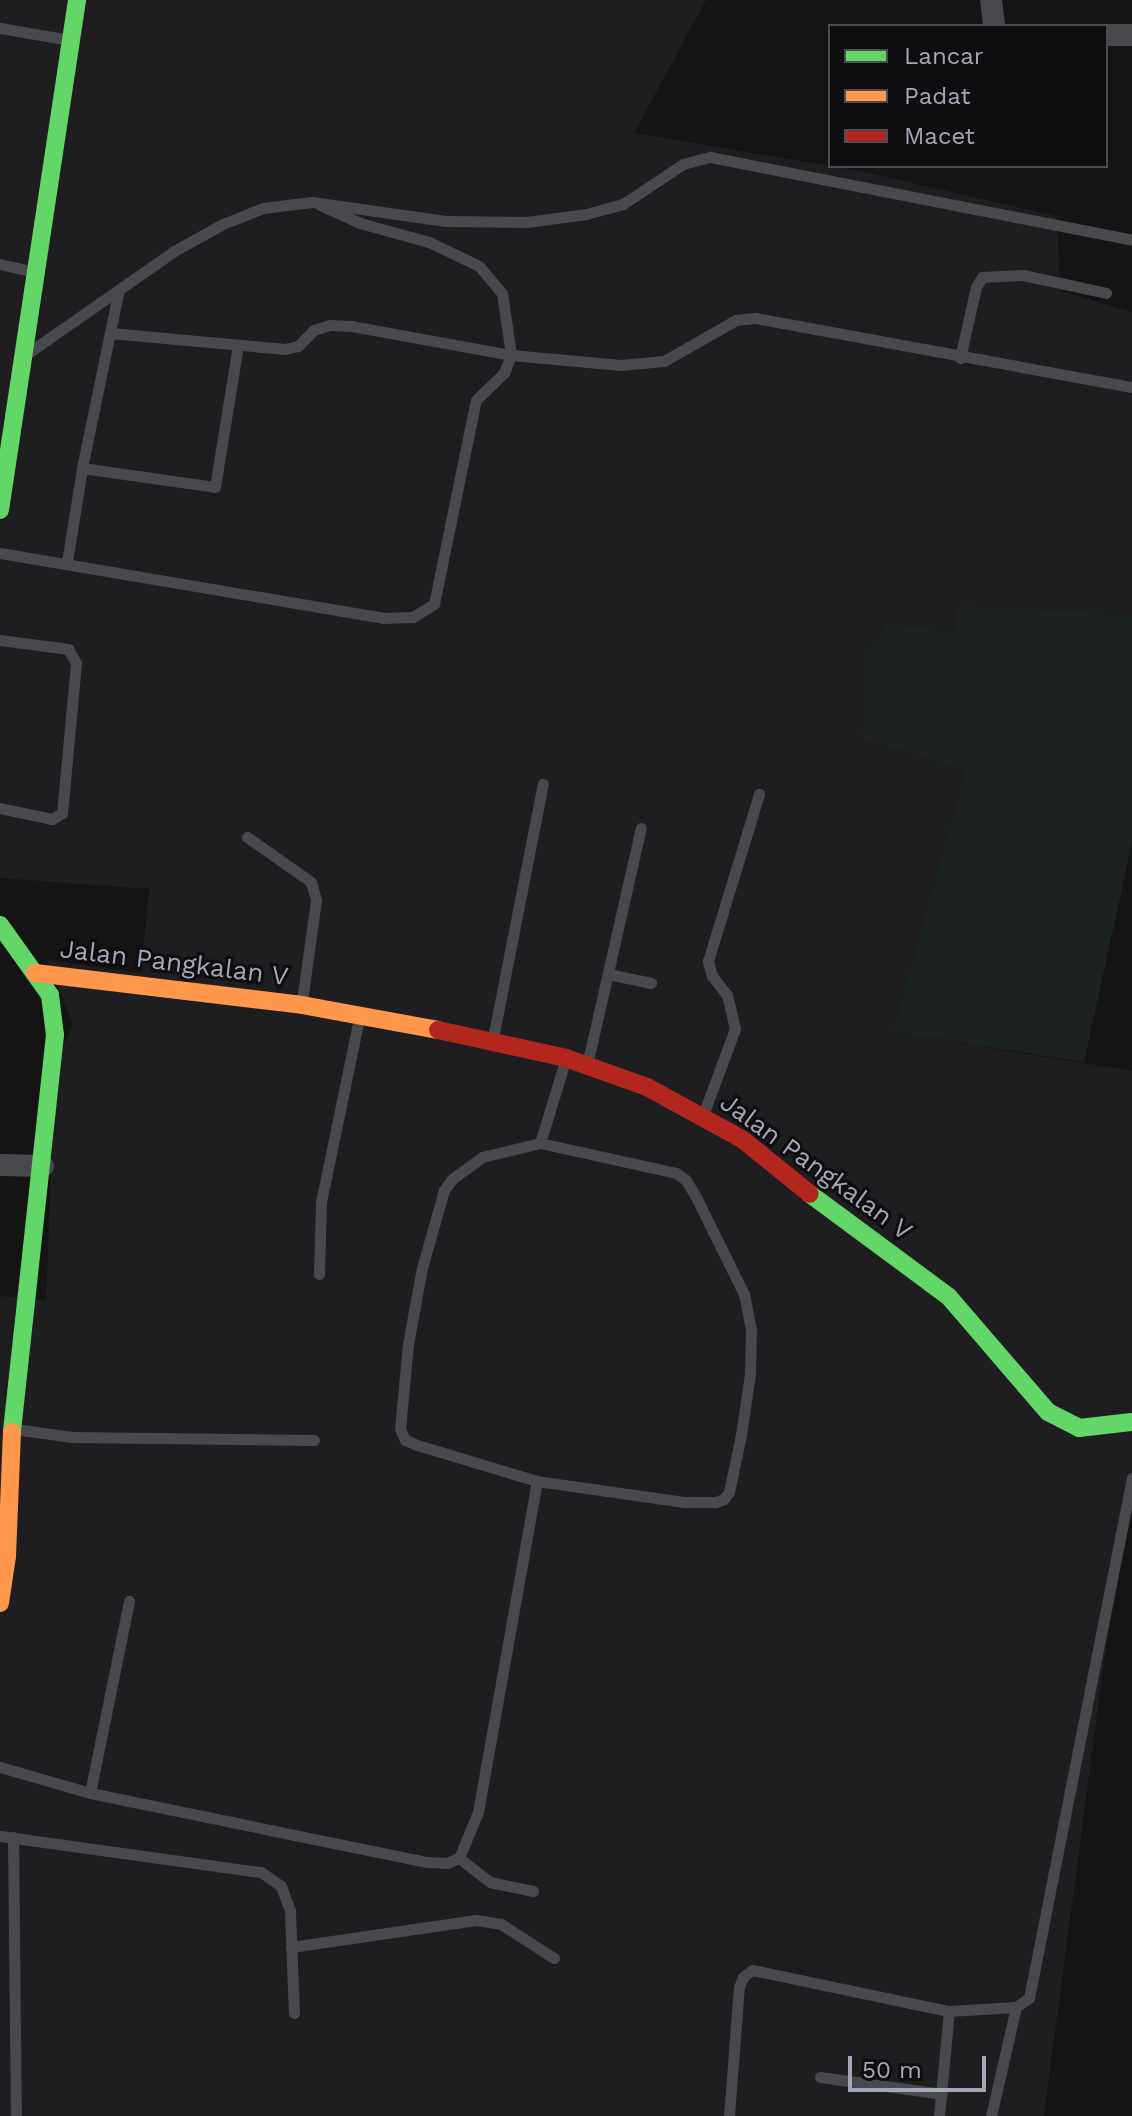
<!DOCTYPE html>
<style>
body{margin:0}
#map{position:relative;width:1132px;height:2116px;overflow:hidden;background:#141414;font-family:"Work Sans",sans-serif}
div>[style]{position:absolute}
.built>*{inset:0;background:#1e1e20}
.green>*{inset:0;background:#1c231e}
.lane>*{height:11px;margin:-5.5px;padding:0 5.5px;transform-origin:5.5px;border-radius:5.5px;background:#47494d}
.street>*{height:22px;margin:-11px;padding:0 11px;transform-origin:11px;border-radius:11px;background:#47494d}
.fast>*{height:18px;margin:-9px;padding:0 9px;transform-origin:9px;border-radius:9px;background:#63d668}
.slow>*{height:18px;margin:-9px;padding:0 9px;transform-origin:9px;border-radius:9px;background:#ff974d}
.jam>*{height:18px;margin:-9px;padding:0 9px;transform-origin:9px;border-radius:9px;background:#b3261e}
span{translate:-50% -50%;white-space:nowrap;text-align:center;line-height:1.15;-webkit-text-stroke:6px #0e0e10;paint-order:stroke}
.street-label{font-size:26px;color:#a3a7b7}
.legend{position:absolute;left:828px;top:24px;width:280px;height:144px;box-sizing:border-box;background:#0e0e10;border:2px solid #4a4b53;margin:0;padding:10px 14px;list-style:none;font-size:24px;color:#a3a7b7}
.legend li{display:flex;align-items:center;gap:16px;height:40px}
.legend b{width:40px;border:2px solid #4a4b53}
.scale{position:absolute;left:848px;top:2056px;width:138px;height:36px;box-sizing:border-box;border:4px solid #a3a7b7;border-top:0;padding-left:10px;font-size:24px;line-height:28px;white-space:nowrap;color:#a3a7b7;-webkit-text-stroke:6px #0e0e10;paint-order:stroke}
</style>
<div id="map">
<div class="built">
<i style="clip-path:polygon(0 0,706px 0,634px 133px,865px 172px,1056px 216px,1061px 291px,1132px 312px,1132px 615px,958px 604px,952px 632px,886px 622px,864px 660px,861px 738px,965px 771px,892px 1032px,1132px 1071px,1132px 1505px,1106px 1647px,1044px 2116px,0 2116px,0 1296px,46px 1301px,55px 1062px,73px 1025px,47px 960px,141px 973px,149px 889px,0 878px)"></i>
</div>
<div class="green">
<i style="clip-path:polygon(958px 604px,1132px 615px,1132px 843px,1084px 1062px,892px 1032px,965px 771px,861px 738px,864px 660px,886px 622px,952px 632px)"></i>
</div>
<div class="lane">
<i style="left:0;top:28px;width:71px;rotate:9.7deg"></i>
<i style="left:320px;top:205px;width:44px;rotate:24.2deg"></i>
<i style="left:360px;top:223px;width:72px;rotate:15.4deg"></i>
<i style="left:429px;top:242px;width:55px;rotate:25.6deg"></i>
<i style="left:479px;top:266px;width:35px;rotate:50deg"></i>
<i style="left:502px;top:293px;width:63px;rotate:81.7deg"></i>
<i style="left:511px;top:355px;width:110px;rotate:5.2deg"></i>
<i style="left:621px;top:365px;width:43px;rotate:-5.3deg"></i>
<i style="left:664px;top:361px;width:83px;rotate:-29.7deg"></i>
<i style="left:736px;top:320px;width:19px;rotate:-6deg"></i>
<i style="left:755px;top:318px;width:383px;rotate:10.4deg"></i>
<i style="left:0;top:264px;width:35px;rotate:13deg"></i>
<i style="left:119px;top:289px;width:183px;rotate:101.7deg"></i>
<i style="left:82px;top:468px;width:134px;rotate:8.1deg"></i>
<i style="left:215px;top:487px;width:144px;rotate:-80.8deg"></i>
<i style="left:28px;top:353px;width:178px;rotate:-34.9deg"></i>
<i style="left:174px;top:251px;width:56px;rotate:-28.9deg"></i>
<i style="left:223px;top:224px;width:43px;rotate:-21.8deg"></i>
<i style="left:263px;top:208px;width:49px;rotate:-7deg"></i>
<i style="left:312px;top:202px;width:135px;rotate:8.1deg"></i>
<i style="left:446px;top:221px;width:81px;rotate:0.7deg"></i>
<i style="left:527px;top:222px;width:60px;rotate:-7.7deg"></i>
<i style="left:586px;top:214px;width:38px;rotate:-15deg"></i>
<i style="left:623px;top:204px;width:72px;rotate:-33.7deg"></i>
<i style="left:683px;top:164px;width:28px;rotate:-15deg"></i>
<i style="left:710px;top:157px;width:430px;rotate:11.1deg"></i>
<i style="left:960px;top:358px;width:73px;rotate:-77.3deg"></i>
<i style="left:976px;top:287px;width:12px;rotate:-59deg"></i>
<i style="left:982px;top:277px;width:41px;rotate:-2.8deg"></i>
<i style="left:1023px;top:275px;width:85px;rotate:12.2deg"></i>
<i style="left:0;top:553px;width:388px;rotate:9.6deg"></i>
<i style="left:383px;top:618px;width:30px;rotate:-2deg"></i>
<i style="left:413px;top:617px;width:25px;rotate:-32deg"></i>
<i style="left:434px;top:604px;width:208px;rotate:-78.4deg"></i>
<i style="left:476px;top:400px;width:39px;rotate:-44deg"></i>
<i style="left:504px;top:373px;width:19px;rotate:-69deg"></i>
<i style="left:511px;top:355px;width:163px;rotate:-169.7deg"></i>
<i style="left:351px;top:326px;width:21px;rotate:-177deg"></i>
<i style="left:330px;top:325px;width:17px;rotate:163deg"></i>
<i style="left:314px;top:330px;width:23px;rotate:135deg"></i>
<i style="left:298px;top:346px;width:13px;rotate:167deg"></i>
<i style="left:285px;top:349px;width:176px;rotate:-174.8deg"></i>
<i style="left:67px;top:562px;width:95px;rotate:-80.9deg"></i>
<i style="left:0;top:640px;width:69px;rotate:7.5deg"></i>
<i style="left:68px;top:649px;width:16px;rotate:60deg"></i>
<i style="left:76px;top:663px;width:151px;rotate:95.3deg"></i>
<i style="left:62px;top:813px;width:12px;rotate:149deg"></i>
<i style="left:52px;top:819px;width:53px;rotate:-168.1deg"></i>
<i style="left:247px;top:837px;width:78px;rotate:35.1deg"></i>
<i style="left:311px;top:882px;width:19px;rotate:74deg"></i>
<i style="left:316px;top:900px;width:102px;rotate:97.9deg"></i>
<i style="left:608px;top:974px;width:44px;rotate:11.8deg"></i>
<i style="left:493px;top:1038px;width:259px;rotate:-78.9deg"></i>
<i style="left:587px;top:1065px;width:243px;rotate:-77.2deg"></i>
<i style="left:703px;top:1115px;width:92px;rotate:-69.6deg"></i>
<i style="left:735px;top:1029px;width:35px;rotate:-103deg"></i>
<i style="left:727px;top:995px;width:24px;rotate:-128deg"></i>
<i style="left:712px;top:976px;width:16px;rotate:-105deg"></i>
<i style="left:708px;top:961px;width:175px;rotate:-73deg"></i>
<i style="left:540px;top:1143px;width:139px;rotate:12.4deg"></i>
<i style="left:676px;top:1173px;width:12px;rotate:35deg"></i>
<i style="left:686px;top:1180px;width:20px;rotate:60deg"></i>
<i style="left:696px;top:1197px;width:108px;rotate:63.7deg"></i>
<i style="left:744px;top:1294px;width:38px;rotate:79deg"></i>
<i style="left:751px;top:1331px;width:43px;rotate:91.3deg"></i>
<i style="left:750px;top:1374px;width:62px;rotate:98.4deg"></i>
<i style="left:741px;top:1435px;width:58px;rotate:101.9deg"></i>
<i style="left:729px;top:1492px;width:9px;rotate:126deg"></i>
<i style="left:724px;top:1499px;width:9px;rotate:159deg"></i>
<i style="left:716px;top:1502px;width:32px;rotate:180deg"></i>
<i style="left:684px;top:1502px;width:148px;rotate:-171.9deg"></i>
<i style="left:537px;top:1481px;width:125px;rotate:-163.3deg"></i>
<i style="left:417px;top:1445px;width:13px;rotate:-157deg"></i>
<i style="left:405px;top:1440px;width:12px;rotate:-114deg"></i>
<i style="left:400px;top:1429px;width:85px;rotate:-84.6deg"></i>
<i style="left:408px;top:1344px;width:77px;rotate:-79.6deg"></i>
<i style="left:422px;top:1268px;width:81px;rotate:-74.2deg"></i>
<i style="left:444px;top:1190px;width:14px;rotate:-54deg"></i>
<i style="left:452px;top:1179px;width:37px;rotate:-36deg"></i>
<i style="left:482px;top:1157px;width:60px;rotate:-13.6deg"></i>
<i style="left:540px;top:1143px;width:89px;rotate:-73deg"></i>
<i style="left:319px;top:1274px;width:72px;rotate:-88.4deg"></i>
<i style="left:321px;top:1202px;width:187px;rotate:-78.3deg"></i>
<i style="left:15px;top:1429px;width:57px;rotate:8.1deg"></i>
<i style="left:71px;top:1437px;width:243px;rotate:0.7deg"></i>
<i style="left:0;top:1767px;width:94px;rotate:16.1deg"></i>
<i style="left:90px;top:1793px;width:344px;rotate:11.6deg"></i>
<i style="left:427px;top:1862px;width:20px;rotate:3deg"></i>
<i style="left:447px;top:1863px;width:13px;rotate:-23deg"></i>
<i style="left:459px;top:1858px;width:50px;rotate:-67.6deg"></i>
<i style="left:478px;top:1812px;width:336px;rotate:-79.9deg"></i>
<i style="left:90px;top:1793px;width:196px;rotate:-78.5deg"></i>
<i style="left:0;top:1836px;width:263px;rotate:7.9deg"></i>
<i style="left:261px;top:1872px;width:24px;rotate:35deg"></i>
<i style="left:281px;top:1886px;width:27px;rotate:70deg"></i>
<i style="left:290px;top:1911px;width:102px;rotate:87.8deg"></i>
<i style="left:13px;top:1837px;width:279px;rotate:89.4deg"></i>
<i style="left:459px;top:1858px;width:39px;rotate:38deg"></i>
<i style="left:490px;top:1882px;width:44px;rotate:11.8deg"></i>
<i style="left:291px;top:1947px;width:187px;rotate:-8.3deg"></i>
<i style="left:476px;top:1920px;width:25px;rotate:9deg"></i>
<i style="left:501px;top:1924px;width:63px;rotate:32.7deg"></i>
<i style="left:820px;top:2077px;width:123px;rotate:7.9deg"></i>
<i style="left:729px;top:2116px;width:129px;rotate:-85.6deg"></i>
<i style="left:739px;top:1987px;width:11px;rotate:-68deg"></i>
<i style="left:743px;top:1977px;width:11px;rotate:-38deg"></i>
<i style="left:752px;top:1970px;width:201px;rotate:11.8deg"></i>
<i style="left:949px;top:2011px;width:67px;rotate:-3.4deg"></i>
<i style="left:1016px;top:2007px;width:16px;rotate:-35deg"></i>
<i style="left:1029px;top:1998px;width:530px;rotate:-78.8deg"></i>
<i style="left:939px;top:2116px;width:105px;rotate:-84.6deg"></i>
<i style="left:991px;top:2116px;width:112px;rotate:-77.1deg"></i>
</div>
<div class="street">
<i style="left:991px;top:0;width:26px;rotate:83deg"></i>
<i style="left:1106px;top:35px;width:26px"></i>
<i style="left:0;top:1165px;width:43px;rotate:1.3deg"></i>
</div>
<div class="fast">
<i style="left:0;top:510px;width:516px;rotate:-81.41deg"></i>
<i style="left:0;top:925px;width:86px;rotate:54.5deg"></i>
<i style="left:50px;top:995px;width:40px;rotate:82.9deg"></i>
<i style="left:55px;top:1035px;width:399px;rotate:96.2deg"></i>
<i style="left:810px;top:1194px;width:173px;rotate:36.5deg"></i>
<i style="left:949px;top:1297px;width:152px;rotate:49.3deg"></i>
<i style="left:1048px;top:1412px;width:35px;rotate:27deg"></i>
<i style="left:1079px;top:1428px;width:53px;rotate:-6.5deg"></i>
</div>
<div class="slow">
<i style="left:35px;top:973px;width:269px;rotate:6.8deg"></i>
<i style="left:302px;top:1005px;width:138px;rotate:10.4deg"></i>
<i style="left:0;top:1603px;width:48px;rotate:-81.5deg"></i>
<i style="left:7px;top:1556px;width:124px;rotate:-87.7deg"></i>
</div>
<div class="jam">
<i style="left:438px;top:1030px;width:131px;rotate:12.3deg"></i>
<i style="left:566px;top:1058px;width:86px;rotate:19.7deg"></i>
<i style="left:647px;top:1087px;width:108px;rotate:28.7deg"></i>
<i style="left:742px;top:1139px;width:87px;rotate:39deg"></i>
</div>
<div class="street-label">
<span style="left:174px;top:963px;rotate:7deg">Jalan Pangkalan V</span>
<span style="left:816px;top:1167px;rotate:36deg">Jalan Pangkalan V</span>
</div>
<ul class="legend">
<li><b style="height:10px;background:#63d668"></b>Lancar</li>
<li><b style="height:10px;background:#ff974d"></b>Padat</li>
<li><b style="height:10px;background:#b3261e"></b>Macet</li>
</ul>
<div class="scale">50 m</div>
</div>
